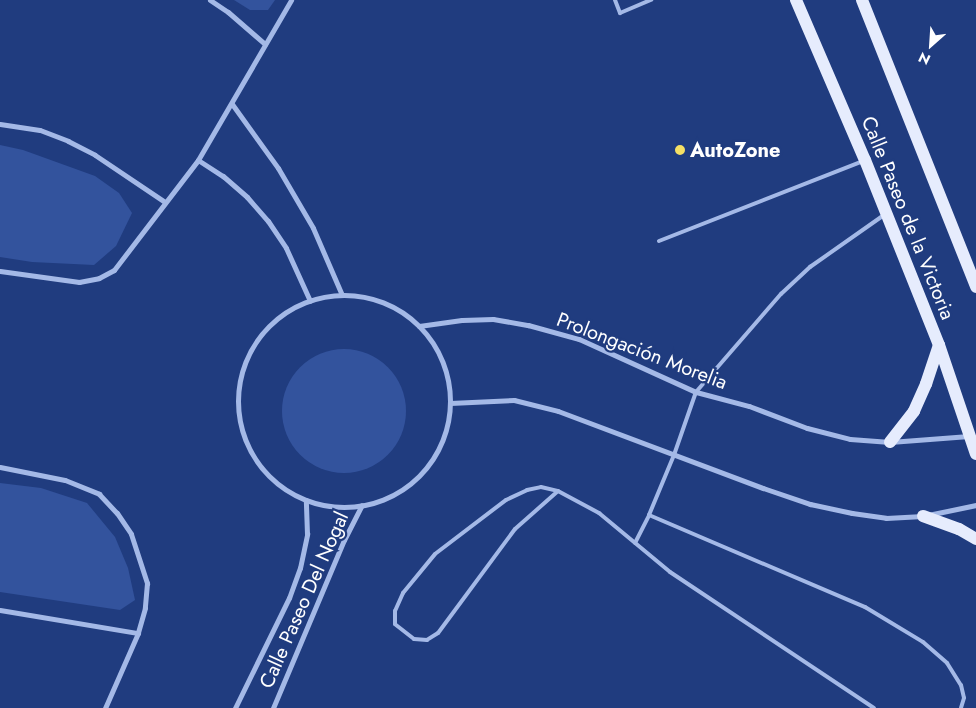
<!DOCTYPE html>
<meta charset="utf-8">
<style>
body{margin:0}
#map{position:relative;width:976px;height:708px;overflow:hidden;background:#203c7f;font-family:Jost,sans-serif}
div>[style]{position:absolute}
.green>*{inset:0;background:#33539d}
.round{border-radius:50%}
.service>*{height:4px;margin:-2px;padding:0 2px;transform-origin:2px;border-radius:2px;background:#a4b9e7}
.minor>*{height:5px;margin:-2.5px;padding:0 2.5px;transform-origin:2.5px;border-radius:2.5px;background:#a4b9e7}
.minor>.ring{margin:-2.5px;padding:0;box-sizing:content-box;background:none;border:5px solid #a4b9e7;border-radius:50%}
.primary>*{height:12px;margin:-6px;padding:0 6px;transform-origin:6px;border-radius:6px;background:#e6ecfd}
.dots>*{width:14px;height:14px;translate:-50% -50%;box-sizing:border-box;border:2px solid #203c7f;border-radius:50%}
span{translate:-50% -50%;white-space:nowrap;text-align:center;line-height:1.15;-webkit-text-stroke:4.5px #203c7f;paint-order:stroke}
.poi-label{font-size:20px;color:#fff;font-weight:700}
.left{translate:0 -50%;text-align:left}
.street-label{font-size:20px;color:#fff}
.north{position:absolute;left:906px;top:20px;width:50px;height:50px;-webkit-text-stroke:4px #203c7f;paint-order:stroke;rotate:206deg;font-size:14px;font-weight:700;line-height:20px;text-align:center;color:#fff}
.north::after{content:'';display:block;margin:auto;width:18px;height:22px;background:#fff;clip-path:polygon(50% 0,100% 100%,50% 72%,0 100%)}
</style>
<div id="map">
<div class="green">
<i style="clip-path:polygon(234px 0,275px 0,268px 10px,250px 10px)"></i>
<i style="clip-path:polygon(0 145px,23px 150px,95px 176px,119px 193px,132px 213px,116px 246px,94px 265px,32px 262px,0 257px)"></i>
<i class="round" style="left:282px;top:349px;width:124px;height:124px"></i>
<i style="clip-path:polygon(0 483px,41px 488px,87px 503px,115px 537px,128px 568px,135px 600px,120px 610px,0 592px)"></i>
</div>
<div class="service">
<i style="left:615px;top:0;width:14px;rotate:69deg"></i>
<i style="left:620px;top:13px;width:34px;rotate:-23deg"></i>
<i style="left:659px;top:241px;width:219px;rotate:-21.4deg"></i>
<i style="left:558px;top:491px;width:57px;rotate:138.5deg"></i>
<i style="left:515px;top:529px;width:129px;rotate:126.5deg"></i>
<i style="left:438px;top:633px;width:13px;rotate:148deg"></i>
<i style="left:427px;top:640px;width:13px;rotate:-176deg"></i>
<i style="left:414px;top:639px;width:24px;rotate:-142deg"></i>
<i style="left:395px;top:624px;width:13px;rotate:-90deg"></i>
<i style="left:395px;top:611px;width:20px;rotate:-66deg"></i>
<i style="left:403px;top:593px;width:50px;rotate:-50.6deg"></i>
<i style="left:435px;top:554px;width:89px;rotate:-37.3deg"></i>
<i style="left:506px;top:500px;width:23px;rotate:-25deg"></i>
<i style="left:527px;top:490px;width:14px;rotate:-12deg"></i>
<i style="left:541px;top:487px;width:17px;rotate:13deg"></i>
<i style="left:558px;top:491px;width:47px;rotate:28.2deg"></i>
<i style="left:599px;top:513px;width:92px;rotate:39.7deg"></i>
<i style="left:670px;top:572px;width:245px;rotate:33.7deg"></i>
<i style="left:649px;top:515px;width:235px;rotate:23.1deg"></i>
<i style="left:865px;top:607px;width:68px;rotate:31.1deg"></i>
<i style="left:923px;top:642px;width:32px;rotate:41deg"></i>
<i style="left:947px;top:663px;width:26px;rotate:58deg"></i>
<i style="left:961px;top:685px;width:13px;rotate:77deg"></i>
<i style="left:964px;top:698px;width:10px;rotate:107deg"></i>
<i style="left:635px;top:543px;width:31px;rotate:-63deg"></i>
<i style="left:649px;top:515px;width:65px;rotate:-67.4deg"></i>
<i style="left:674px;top:455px;width:67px;rotate:-70.8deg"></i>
<i style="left:696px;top:392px;width:130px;rotate:-49.1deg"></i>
<i style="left:781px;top:294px;width:40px;rotate:-43deg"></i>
<i style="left:810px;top:267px;width:90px;rotate:-35.1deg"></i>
</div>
<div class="minor">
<i style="left:210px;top:0;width:22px;rotate:34deg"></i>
<i style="left:228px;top:12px;width:49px;rotate:40.9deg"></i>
<i style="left:232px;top:104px;width:79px;rotate:54.3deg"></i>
<i style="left:278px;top:168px;width:69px;rotate:59.7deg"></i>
<i style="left:313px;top:228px;width:73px;rotate:66.6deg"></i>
<i style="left:0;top:124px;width:40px;rotate:8.5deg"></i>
<i style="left:40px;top:130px;width:30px;rotate:21deg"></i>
<i style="left:68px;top:141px;width:30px;rotate:27deg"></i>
<i style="left:95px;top:155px;width:84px;rotate:33.9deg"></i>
<i style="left:198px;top:160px;width:30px;rotate:33deg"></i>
<i style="left:223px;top:176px;width:32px;rotate:41deg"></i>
<i style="left:247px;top:197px;width:32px;rotate:49deg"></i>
<i style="left:268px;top:221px;width:32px;rotate:56deg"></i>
<i style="left:286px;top:248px;width:58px;rotate:65.6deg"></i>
<i style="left:0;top:271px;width:80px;rotate:7.9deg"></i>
<i style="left:79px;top:282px;width:20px;rotate:-11deg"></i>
<i style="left:99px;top:278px;width:17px;rotate:-28deg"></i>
<i style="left:114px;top:270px;width:138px;rotate:-52.6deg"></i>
<i style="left:198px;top:160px;width:185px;rotate:-59.8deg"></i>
<i class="ring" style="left:238px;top:295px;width:207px;height:207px"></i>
<i style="left:419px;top:326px;width:43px;rotate:-7.9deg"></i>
<i style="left:462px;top:320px;width:31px;rotate:-2deg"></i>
<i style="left:493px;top:319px;width:36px;rotate:10deg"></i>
<i style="left:528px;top:325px;width:53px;rotate:15.4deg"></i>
<i style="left:579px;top:339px;width:128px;rotate:24.4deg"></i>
<i style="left:696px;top:392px;width:55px;rotate:14.8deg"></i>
<i style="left:749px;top:406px;width:62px;rotate:20.8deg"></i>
<i style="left:807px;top:428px;width:44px;rotate:14.3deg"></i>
<i style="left:850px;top:439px;width:40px;rotate:4.3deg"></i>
<i style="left:890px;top:442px;width:79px;rotate:-4.3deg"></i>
<i style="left:450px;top:403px;width:64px;rotate:-2.7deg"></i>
<i style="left:514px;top:400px;width:45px;rotate:14deg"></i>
<i style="left:558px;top:411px;width:219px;rotate:20.6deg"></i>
<i style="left:763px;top:488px;width:50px;rotate:18.8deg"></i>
<i style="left:810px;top:504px;width:43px;rotate:12.1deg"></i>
<i style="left:852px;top:513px;width:34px;rotate:8deg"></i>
<i style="left:886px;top:518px;width:37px;rotate:-3deg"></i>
<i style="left:923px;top:516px;width:54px;rotate:-11.7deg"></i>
<i style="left:0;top:467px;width:66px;rotate:11.3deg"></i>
<i style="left:65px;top:480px;width:37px;rotate:22deg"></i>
<i style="left:99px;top:494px;width:26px;rotate:47deg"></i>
<i style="left:117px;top:513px;width:25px;rotate:56deg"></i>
<i style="left:131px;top:534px;width:52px;rotate:71.9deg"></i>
<i style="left:147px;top:583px;width:25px;rotate:95deg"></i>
<i style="left:145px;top:608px;width:26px;rotate:106deg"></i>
<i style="left:138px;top:633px;width:82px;rotate:113.7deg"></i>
<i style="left:0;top:610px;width:140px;rotate:9.5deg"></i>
<i style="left:235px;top:708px;width:123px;rotate:-63.9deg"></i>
<i style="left:289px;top:598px;width:32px;rotate:-70deg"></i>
<i style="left:300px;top:568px;width:35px;rotate:-78deg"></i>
<i style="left:307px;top:534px;width:34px;rotate:-92deg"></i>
<i style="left:273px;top:708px;width:182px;rotate:-67.1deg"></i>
<i style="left:344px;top:540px;width:39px;rotate:-63deg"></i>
</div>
<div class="primary">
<i style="left:796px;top:0;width:174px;rotate:66.7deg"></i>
<i style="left:865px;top:160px;width:199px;rotate:68.2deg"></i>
<i style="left:939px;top:345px;width:115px;rotate:71.3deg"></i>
<i style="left:862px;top:0;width:309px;rotate:68.3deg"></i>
<i style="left:890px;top:442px;width:39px;rotate:-52deg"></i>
<i style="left:914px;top:411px;width:30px;rotate:-66deg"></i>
<i style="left:926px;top:384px;width:41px;rotate:-71.6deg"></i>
<i style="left:923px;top:516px;width:38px;rotate:20deg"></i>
<i style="left:959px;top:529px;width:20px;rotate:30deg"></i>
</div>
<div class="dots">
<i style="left:680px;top:150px;background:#f5e065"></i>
</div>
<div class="poi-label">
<span class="left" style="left:690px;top:150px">AutoZone</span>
</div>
<div class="street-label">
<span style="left:908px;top:218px;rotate:68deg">Calle Paseo de la Victoria</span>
<span style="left:642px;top:351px;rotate:21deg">Prolongación Morelia</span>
<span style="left:304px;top:600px;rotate:-66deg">Calle Paseo Del Nogal</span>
</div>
<div class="north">N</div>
</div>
